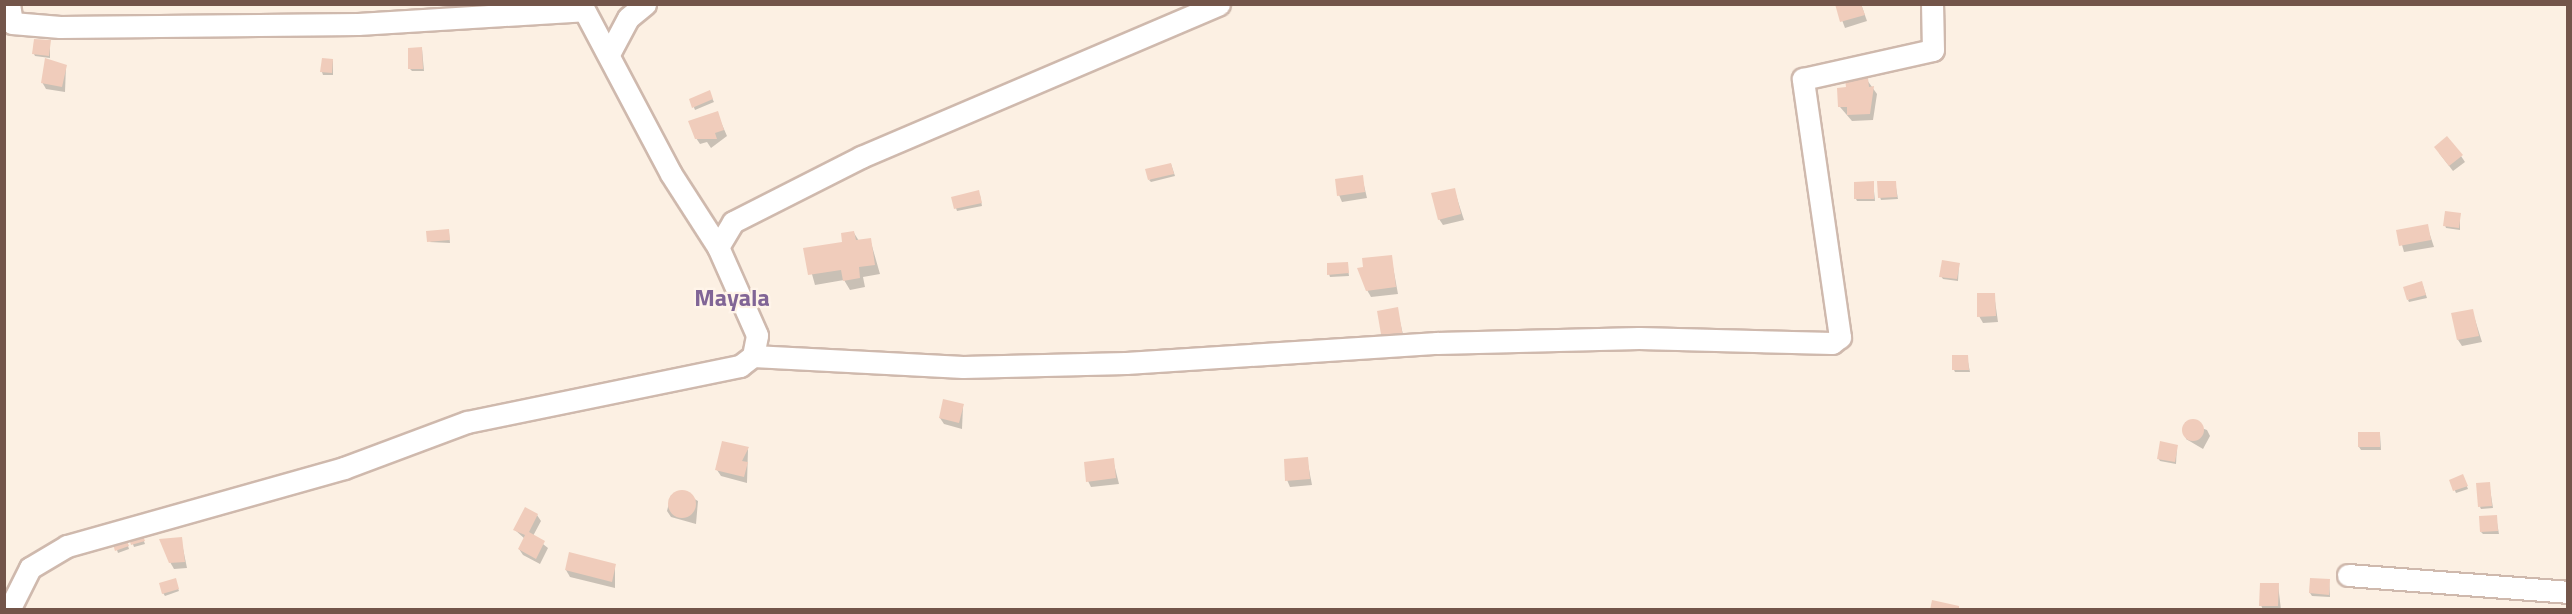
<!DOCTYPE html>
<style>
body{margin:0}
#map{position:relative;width:2572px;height:614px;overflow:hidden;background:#fcf0e3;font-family:"Titillium Web",sans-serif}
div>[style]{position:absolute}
.shadow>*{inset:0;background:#0003}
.building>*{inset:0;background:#f0ccbb}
.round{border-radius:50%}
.roads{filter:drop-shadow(2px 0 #cfb9ad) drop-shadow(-2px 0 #cfb9ad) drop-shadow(0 2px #cfb9ad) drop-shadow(0 -2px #cfb9ad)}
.minor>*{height:21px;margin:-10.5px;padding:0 10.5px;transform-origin:10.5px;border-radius:10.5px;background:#fff}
span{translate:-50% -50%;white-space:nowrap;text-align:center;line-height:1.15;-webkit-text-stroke:4.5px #fff4e9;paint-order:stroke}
.quarter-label{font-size:24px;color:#816596;font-weight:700}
.frame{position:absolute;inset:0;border:6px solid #73554a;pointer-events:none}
</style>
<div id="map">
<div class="shadow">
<i style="clip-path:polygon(1836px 4px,1861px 4px,1867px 21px,1845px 28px)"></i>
<i style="clip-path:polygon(50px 42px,50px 58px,35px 56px,34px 54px)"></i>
<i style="clip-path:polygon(422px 49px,424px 71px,412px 71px,410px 69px)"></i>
<i style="clip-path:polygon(333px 60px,333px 75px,323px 75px,322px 72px)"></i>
<i style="clip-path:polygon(66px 66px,65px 92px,46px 89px,42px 82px)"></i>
<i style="clip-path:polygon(1867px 80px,1877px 94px,1873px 120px,1852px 121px,1840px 107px,1847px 88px)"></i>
<i style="clip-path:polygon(709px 92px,714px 102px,695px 110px,691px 100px)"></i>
<i style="clip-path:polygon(717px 113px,727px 136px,711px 148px,707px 142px,700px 144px,696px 138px)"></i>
<i style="clip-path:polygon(2439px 153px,2461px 156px,2465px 162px,2453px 171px)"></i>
<i style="clip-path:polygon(1171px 164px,1175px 176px,1151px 182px,1149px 180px)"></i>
<i style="clip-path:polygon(1362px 177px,1367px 198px,1342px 202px,1339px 195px)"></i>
<i style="clip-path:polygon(1873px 182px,1875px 201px,1857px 201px,1856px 199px)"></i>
<i style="clip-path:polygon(1895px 182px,1898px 199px,1881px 200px,1880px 197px)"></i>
<i style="clip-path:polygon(1454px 189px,1464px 220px,1443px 225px,1439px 219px)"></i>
<i style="clip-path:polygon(980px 195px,982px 206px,957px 211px,956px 208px)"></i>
<i style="clip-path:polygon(2460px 214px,2460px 230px,2446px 228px,2445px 225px)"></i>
<i style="clip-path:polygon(2427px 226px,2434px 247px,2404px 252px,2398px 231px)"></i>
<i style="clip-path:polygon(449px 233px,450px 243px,429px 242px)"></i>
<i style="clip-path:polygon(854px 233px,859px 241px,870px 239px,880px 274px,863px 277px,865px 287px,850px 290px,844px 280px,815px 285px,805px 249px,844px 243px)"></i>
<i style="clip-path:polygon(1391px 256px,1398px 294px,1371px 297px,1367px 290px)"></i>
<i style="clip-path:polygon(1347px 263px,1349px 276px,1330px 277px,1329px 274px)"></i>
<i style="clip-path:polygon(1959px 264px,1958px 281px,1943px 279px,1941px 276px)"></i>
<i style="clip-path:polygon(2423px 286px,2427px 298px,2409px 302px,2408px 300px)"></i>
<i style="clip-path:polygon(1994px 294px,1998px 322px,1983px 323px,1979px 316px)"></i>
<i style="clip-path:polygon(1397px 309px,1405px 343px,1387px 346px)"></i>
<i style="clip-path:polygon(2472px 310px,2482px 342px,2462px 346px,2458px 340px)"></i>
<i style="clip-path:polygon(1967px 357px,1970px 372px,1955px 372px,1954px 370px)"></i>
<i style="clip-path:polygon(963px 406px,962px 429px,944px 424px,940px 418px)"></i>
<i style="clip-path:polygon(2185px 422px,2207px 430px,2210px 436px,2203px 449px,2186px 439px)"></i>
<i style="clip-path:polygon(2380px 434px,2381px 450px,2361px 450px,2359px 447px)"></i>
<i style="clip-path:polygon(2177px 446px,2176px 464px,2160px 461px,2158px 458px)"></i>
<i style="clip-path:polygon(748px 449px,747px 483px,721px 476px,717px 470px)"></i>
<i style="clip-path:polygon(1307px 459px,1312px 485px,1290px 487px,1287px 480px)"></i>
<i style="clip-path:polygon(1113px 460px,1119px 484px,1091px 487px,1088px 481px)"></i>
<i style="clip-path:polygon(2464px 479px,2468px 489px,2456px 493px,2451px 481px)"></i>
<i style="clip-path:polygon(2489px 483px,2493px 508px,2481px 509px,2480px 507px)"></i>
<i style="clip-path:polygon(680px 491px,698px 501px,696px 524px,671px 517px,667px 511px,671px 495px,678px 497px)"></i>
<i style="clip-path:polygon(537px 515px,541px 521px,533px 536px,548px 548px,540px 564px,523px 555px,519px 549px,525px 539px,515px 530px)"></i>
<i style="clip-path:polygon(2496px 517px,2499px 534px,2483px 534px,2481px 532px)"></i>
<i style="clip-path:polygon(130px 536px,142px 536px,145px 544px,134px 547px)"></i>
<i style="clip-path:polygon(181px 539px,187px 568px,174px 569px,170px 562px)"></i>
<i style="clip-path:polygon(126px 540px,129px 549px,118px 553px,117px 550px)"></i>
<i style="clip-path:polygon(615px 566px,615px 588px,570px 577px,566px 570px)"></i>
<i style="clip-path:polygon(2329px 580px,2330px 597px,2312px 596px,2310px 593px)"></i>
<i style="clip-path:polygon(176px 583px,179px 591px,165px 596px,163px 593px)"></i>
<i style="clip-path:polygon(2278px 584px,2281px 610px,2263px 610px,2261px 605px)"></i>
</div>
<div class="building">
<i style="clip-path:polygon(1835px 4px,1861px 4px,1865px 15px,1840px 22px)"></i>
<i style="clip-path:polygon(34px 39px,51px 40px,49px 56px,32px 54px)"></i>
<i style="clip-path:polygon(422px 47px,423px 69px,408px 69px,408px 48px)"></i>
<i style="clip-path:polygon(45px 58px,67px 65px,62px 87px,41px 83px)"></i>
<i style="clip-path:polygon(322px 58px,333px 59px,332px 73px,320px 72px)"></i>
<i style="clip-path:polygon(1868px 78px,1869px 87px,1874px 86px,1870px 114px,1847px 115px,1847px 107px,1838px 107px,1837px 88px,1846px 87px,1845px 79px)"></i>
<i style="clip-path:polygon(710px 90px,713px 99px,692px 108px,689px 99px)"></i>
<i style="clip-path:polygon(718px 111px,724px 130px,715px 133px,717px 139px,695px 139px,688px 121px)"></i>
<i style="clip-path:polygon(2447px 136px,2463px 155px,2449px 166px,2434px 147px)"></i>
<i style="clip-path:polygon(1171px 163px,1174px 174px,1148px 180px,1145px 169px)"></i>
<i style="clip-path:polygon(1363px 175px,1365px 192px,1337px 196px,1335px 179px)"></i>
<i style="clip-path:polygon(1874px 181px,1874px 199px,1854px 199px,1854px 182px)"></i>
<i style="clip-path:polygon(1877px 181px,1896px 181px,1897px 197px,1878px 198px)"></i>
<i style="clip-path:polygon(1455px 188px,1461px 214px,1438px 220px,1431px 193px)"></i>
<i style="clip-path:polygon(979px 190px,982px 203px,954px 209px,951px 197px)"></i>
<i style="clip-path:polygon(2445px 211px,2461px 213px,2459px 228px,2443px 226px)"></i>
<i style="clip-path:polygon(2428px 224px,2431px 240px,2399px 246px,2396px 230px)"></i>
<i style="clip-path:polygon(449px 229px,450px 240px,427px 242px,426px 231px)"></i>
<i style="clip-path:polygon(854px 231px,856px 240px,871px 238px,875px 265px,859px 267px,860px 278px,843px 281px,841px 270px,808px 275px,803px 248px,842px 242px,841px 233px)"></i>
<i style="clip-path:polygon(1392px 255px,1396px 287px,1366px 291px,1357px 268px,1363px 267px,1362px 258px)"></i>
<i style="clip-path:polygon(1942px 260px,1960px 263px,1957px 279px,1939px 277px)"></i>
<i style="clip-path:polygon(1348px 262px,1349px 273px,1327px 275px,1327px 263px)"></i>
<i style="clip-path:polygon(2422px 281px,2426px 295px,2407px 300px,2403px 287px)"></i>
<i style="clip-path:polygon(1977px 293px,1995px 293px,1996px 316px,1977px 317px)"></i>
<i style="clip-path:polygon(1398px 307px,1403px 337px,1382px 340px,1377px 311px)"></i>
<i style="clip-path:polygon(2473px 309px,2479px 336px,2457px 340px,2451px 313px)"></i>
<i style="clip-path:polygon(1952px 355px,1968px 355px,1969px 370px,1952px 370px)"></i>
<i style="clip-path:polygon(943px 399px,964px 404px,959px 423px,939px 418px)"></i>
<i class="round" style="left:2182px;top:419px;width:22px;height:22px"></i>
<i style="clip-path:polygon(2358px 432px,2380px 432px,2380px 447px,2358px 447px)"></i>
<i style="clip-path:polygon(722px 441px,749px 447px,742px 461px,748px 462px,744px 477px,715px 470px)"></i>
<i style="clip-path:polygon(2160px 441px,2178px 445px,2175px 462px,2157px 459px)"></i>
<i style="clip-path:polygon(1308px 457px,1310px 479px,1285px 481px,1284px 459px)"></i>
<i style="clip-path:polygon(1114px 458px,1116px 478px,1086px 482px,1084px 462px)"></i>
<i style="clip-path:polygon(2463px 474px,2468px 486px,2453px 491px,2449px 480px)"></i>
<i style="clip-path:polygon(2490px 482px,2492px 506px,2478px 507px,2476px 483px)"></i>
<i class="round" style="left:668px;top:490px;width:28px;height:28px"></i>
<i style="clip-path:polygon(525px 507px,538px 514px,529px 532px,545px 541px,536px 559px,518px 549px,525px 535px,513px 530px)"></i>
<i style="clip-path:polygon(2497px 515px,2498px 531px,2480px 532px,2479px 516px)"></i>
<i style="clip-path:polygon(141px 531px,145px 541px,131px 545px,128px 535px)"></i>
<i style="clip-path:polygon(125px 536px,129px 546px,115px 551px,112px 541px)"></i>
<i style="clip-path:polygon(182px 537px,185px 562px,169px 563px,159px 539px)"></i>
<i style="clip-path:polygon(569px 552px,616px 564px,612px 582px,565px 570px)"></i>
<i style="clip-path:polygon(176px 578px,179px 589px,162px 594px,159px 583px)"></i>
<i style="clip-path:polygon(2310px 578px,2330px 579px,2329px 595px,2309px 593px)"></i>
<i style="clip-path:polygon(2260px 583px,2279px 583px,2278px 606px,2259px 606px)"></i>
<i style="clip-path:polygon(1932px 600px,1959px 606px,1959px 610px,1930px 610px)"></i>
</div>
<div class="roads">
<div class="minor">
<i style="left:9px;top:4px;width:19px;rotate:81deg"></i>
<i style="left:12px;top:23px;width:48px;rotate:4.8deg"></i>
<i style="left:60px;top:27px;width:298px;rotate:-0.6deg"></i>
<i style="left:358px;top:24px;width:226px;rotate:-3.5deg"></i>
<i style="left:581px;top:4px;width:192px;rotate:62.1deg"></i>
<i style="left:671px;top:174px;width:87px;rotate:57.2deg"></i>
<i style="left:610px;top:52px;width:38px;rotate:-62deg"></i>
<i style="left:628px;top:18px;width:22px;rotate:-39deg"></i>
<i style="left:753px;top:356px;width:210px;rotate:3deg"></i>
<i style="left:963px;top:367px;width:163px;rotate:-1.4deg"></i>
<i style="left:1126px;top:363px;width:312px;rotate:-3.7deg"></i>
<i style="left:1437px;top:343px;width:202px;rotate:-1.4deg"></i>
<i style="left:1639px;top:338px;width:193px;rotate:1.5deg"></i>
<i style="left:1832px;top:343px;width:10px;rotate:-37deg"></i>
<i style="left:1840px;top:337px;width:261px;rotate:-98.2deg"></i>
<i style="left:1803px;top:79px;width:133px;rotate:-12.6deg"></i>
<i style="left:1933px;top:50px;width:46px;rotate:-91.2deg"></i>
<i style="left:2348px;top:575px;width:221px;rotate:4.4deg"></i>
<i style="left:9px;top:610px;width:47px;rotate:-63.4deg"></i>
<i style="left:30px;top:568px;width:43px;rotate:-30.7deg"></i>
<i style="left:67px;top:546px;width:288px;rotate:-15.7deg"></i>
<i style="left:344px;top:468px;width:131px;rotate:-20.5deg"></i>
<i style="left:467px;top:422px;width:279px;rotate:-11.6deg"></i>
<i style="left:740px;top:366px;width:16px;rotate:-38deg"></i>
<i style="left:753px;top:356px;width:21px;rotate:-79deg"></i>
<i style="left:757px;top:335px;width:96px;rotate:-113.9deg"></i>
<i style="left:718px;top:247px;width:29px;rotate:-59deg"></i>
<i style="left:733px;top:222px;width:144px;rotate:-26.9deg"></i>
<i style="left:861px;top:157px;width:389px;rotate:-23.1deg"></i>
</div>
</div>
<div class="quarter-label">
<span style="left:732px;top:298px">Mayala</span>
</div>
<div class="frame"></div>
</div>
